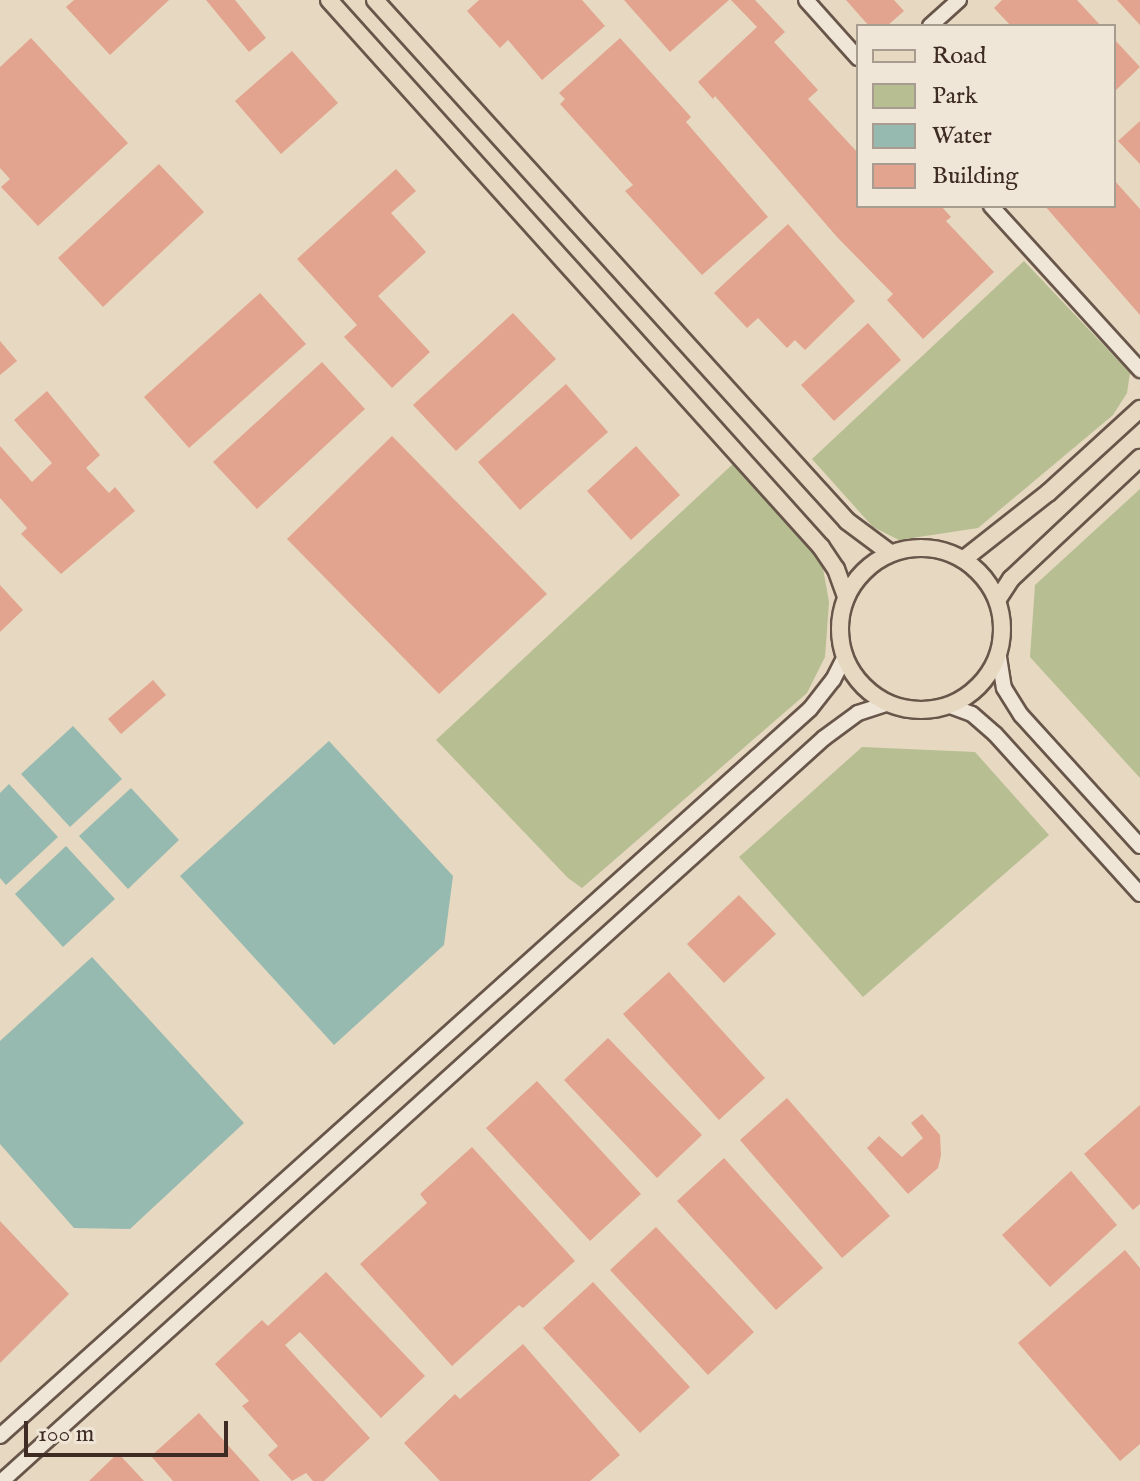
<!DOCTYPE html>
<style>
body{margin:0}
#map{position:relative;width:1140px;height:1481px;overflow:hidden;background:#e7d8c1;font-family:"IM FELL English",serif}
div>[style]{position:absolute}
.green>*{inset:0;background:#b6be92}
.water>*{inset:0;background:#97bab0}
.building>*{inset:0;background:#e2a48e}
.roads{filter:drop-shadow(2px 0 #68564a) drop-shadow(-2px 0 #68564a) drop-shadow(0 2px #68564a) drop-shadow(0 -2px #68564a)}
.minor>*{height:14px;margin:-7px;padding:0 7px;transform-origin:7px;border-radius:7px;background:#efe6d7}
.major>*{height:16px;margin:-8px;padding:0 8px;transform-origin:8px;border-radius:8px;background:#e7d8c1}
.major>.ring{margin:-8px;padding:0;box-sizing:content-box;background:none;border:16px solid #e7d8c1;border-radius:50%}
span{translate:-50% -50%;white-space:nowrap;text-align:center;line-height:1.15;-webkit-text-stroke:6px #efe6d7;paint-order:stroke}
.legend{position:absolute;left:856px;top:24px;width:260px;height:184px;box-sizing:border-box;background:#efe6d7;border:2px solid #a89b8f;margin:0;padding:10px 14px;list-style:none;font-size:24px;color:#3e2b23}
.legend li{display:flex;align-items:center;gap:16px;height:40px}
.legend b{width:40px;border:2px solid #a89b8f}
.scale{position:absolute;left:24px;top:1421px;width:204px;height:36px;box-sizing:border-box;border:4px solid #3e2b23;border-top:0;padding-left:10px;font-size:24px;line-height:28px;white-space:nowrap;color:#3e2b23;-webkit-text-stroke:6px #efe6d7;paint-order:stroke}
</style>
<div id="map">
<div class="green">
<i style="clip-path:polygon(1024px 261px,1130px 373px,1127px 393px,1113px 415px,978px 528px,899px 540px,873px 527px,812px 459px)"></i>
<i style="clip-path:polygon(734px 463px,822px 563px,829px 602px,825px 657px,807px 693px,582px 888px,568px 878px,436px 740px)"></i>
<i style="clip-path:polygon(1140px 489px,1140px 778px,1030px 657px,1035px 585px)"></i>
<i style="clip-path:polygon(862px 747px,975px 752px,1049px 835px,863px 997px,739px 857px)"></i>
</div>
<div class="water">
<i style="clip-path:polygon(73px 726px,122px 779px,70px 827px,21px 774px)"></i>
<i style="clip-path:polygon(329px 741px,453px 876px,444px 945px,334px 1045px,180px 876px)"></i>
<i style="clip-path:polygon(9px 784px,58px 837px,6px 885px,0 878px,0 793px)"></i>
<i style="clip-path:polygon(131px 788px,179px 840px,128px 889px,79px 836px)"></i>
<i style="clip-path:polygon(66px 846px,115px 899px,63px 947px,15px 894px)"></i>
<i style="clip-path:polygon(92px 957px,244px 1123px,130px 1229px,74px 1228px,0 1144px,0 1041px)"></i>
</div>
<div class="building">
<i style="clip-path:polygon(74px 0,169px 0,110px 55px,66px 7px)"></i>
<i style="clip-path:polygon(206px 0,235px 0,266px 38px,249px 52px)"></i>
<i style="clip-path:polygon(479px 0,582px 0,605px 26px,542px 80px,508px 40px,500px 48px,467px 11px)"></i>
<i style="clip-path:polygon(624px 0,729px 0,670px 52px)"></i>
<i style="clip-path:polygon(731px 0,755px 0,785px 32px,774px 42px,818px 90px,808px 99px,858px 153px,858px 206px,941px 206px,951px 217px,946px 221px,994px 272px,923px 339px,887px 300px,893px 294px,837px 237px,715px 96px,713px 99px,698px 82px,757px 27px)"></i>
<i style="clip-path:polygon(846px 0,894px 0,904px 11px,887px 26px,869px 26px)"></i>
<i style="clip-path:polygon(1002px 0,1077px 0,1101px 26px,1011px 26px,994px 8px)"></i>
<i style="clip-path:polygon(1117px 0,1140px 0,1140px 25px)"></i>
<i style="clip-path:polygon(31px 38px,128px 143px,38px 226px,1px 187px,10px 179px,0 168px,0 67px)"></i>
<i style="clip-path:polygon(620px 38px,691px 117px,686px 122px,768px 217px,702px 275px,625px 191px,633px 185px,560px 104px,565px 99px,559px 93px)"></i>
<i style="clip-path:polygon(1114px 39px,1140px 67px,1114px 92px)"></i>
<i style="clip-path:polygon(292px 51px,338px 103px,281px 154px,235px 101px)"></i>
<i style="clip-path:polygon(1140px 121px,1140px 164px,1118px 141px)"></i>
<i style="clip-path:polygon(159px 164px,204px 212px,103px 307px,58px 258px)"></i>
<i style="clip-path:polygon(396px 169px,416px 191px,391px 213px,426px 252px,378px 296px,430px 352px,392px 388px,344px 337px,357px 325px,297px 259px)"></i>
<i style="clip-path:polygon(1114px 180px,1140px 209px,1140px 315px,1045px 206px,1114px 206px)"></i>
<i style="clip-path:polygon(788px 224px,855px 301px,805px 350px,795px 340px,787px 348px,758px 318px,747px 328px,714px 293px)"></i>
<i style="clip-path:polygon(260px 293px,306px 344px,189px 448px,144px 397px)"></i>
<i style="clip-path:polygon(513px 313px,556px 359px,456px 451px,413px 405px)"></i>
<i style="clip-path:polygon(868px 323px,901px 360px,834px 421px,801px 385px)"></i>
<i style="clip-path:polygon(0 341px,17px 361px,0 375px)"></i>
<i style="clip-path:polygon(322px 362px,365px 409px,257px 509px,213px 462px)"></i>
<i style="clip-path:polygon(566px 384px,608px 432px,520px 510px,478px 462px)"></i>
<i style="clip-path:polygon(47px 391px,100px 455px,86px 468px,109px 493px,115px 487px,135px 511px,61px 574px,21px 534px,27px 528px,0 498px,0 446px,32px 482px,52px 463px,14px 420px)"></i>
<i style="clip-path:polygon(392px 436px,547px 594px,439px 694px,287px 539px)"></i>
<i style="clip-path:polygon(636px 446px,680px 495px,631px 540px,587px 491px)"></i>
<i style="clip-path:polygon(0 585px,23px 610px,0 632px)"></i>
<i style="clip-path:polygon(153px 680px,166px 695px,121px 734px,108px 719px)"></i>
<i style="clip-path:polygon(739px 895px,776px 934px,724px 983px,687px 944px)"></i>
<i style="clip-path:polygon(669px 972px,765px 1078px,719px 1120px,623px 1014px)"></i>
<i style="clip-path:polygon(608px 1038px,702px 1135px,657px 1178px,564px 1080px)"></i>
<i style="clip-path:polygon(537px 1081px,641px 1194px,590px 1241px,486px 1128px)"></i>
<i style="clip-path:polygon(787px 1098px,890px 1216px,842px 1258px,740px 1140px)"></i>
<i style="clip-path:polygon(1140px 1105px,1140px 1204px,1133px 1210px,1084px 1154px)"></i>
<i style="clip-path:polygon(922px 1114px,940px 1135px,941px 1155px,938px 1168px,908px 1194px,867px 1148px,879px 1136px,902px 1157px,923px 1138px,911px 1123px)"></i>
<i style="clip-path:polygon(472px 1147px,575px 1261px,523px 1308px,519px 1305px,452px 1366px,360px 1264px,427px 1203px,420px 1194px)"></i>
<i style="clip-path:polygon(724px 1158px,823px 1268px,776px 1310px,677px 1201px)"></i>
<i style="clip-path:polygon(1071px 1171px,1117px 1225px,1050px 1287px,1002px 1235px)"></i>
<i style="clip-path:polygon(0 1221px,69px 1294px,0 1363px)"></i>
<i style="clip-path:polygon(656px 1227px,754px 1332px,708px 1375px,610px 1270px)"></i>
<i style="clip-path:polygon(1125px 1250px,1140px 1268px,1140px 1444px,1120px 1461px,1018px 1343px)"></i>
<i style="clip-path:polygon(326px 1272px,425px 1376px,381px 1418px,300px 1332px,285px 1345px,370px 1438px,324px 1481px,313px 1481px,306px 1473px,292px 1481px,268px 1455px,278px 1446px,242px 1406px,249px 1401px,215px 1364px,262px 1320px,268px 1326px)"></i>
<i style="clip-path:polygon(593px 1282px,690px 1387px,640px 1433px,543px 1328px)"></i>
<i style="clip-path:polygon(523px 1344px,620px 1455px,590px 1481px,440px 1481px,404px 1443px,455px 1394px,460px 1399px)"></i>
<i style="clip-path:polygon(199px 1413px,260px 1481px,173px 1481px,151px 1456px)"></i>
<i style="clip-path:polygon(118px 1453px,144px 1481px,89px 1481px)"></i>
</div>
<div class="roads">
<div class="minor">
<i style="left:806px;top:0;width:78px;rotate:48.1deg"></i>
<i style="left:930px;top:26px;width:39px;rotate:-42deg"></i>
<i style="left:991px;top:206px;width:222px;rotate:47.7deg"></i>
<i style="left:999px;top:657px;width:31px;rotate:81deg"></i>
<i style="left:1004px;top:688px;width:32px;rotate:58deg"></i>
<i style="left:1021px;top:715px;width:177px;rotate:47.7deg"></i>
<i style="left:950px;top:706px;width:23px;rotate:20deg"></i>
<i style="left:972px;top:714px;width:30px;rotate:41deg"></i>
<i style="left:995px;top:734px;width:216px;rotate:47.8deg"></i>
<i style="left:0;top:1436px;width:1088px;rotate:-41.91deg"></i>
<i style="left:810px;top:709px;width:37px;rotate:-52deg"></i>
<i style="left:833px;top:680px;width:25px;rotate:-63deg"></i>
<i style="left:2px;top:1481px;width:1108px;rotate:-42.11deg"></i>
<i style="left:824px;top:738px;width:42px;rotate:-36.3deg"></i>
<i style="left:858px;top:713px;width:29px;rotate:-18deg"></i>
</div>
<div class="major">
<i style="left:329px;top:0;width:736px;rotate:48.03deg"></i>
<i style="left:821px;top:547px;width:27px;rotate:56deg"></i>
<i style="left:836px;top:569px;width:30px;rotate:70deg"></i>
<i style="left:375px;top:0;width:703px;rotate:47.82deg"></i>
<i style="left:847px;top:521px;width:54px;rotate:36.7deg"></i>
<i class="ring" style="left:840px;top:548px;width:146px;height:146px"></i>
<i style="left:964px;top:559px;width:107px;rotate:-38.2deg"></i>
<i style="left:1048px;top:493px;width:125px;rotate:-42.4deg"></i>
<i style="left:998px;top:599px;width:24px;rotate:-57deg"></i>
<i style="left:1011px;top:579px;width:177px;rotate:-43.2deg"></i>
</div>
</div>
<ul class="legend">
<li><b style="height:10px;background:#e7d8c1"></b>Road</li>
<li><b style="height:22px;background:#b6be92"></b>Park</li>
<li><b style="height:22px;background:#97bab0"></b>Water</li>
<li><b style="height:22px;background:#e2a48e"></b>Building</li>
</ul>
<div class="scale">100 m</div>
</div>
